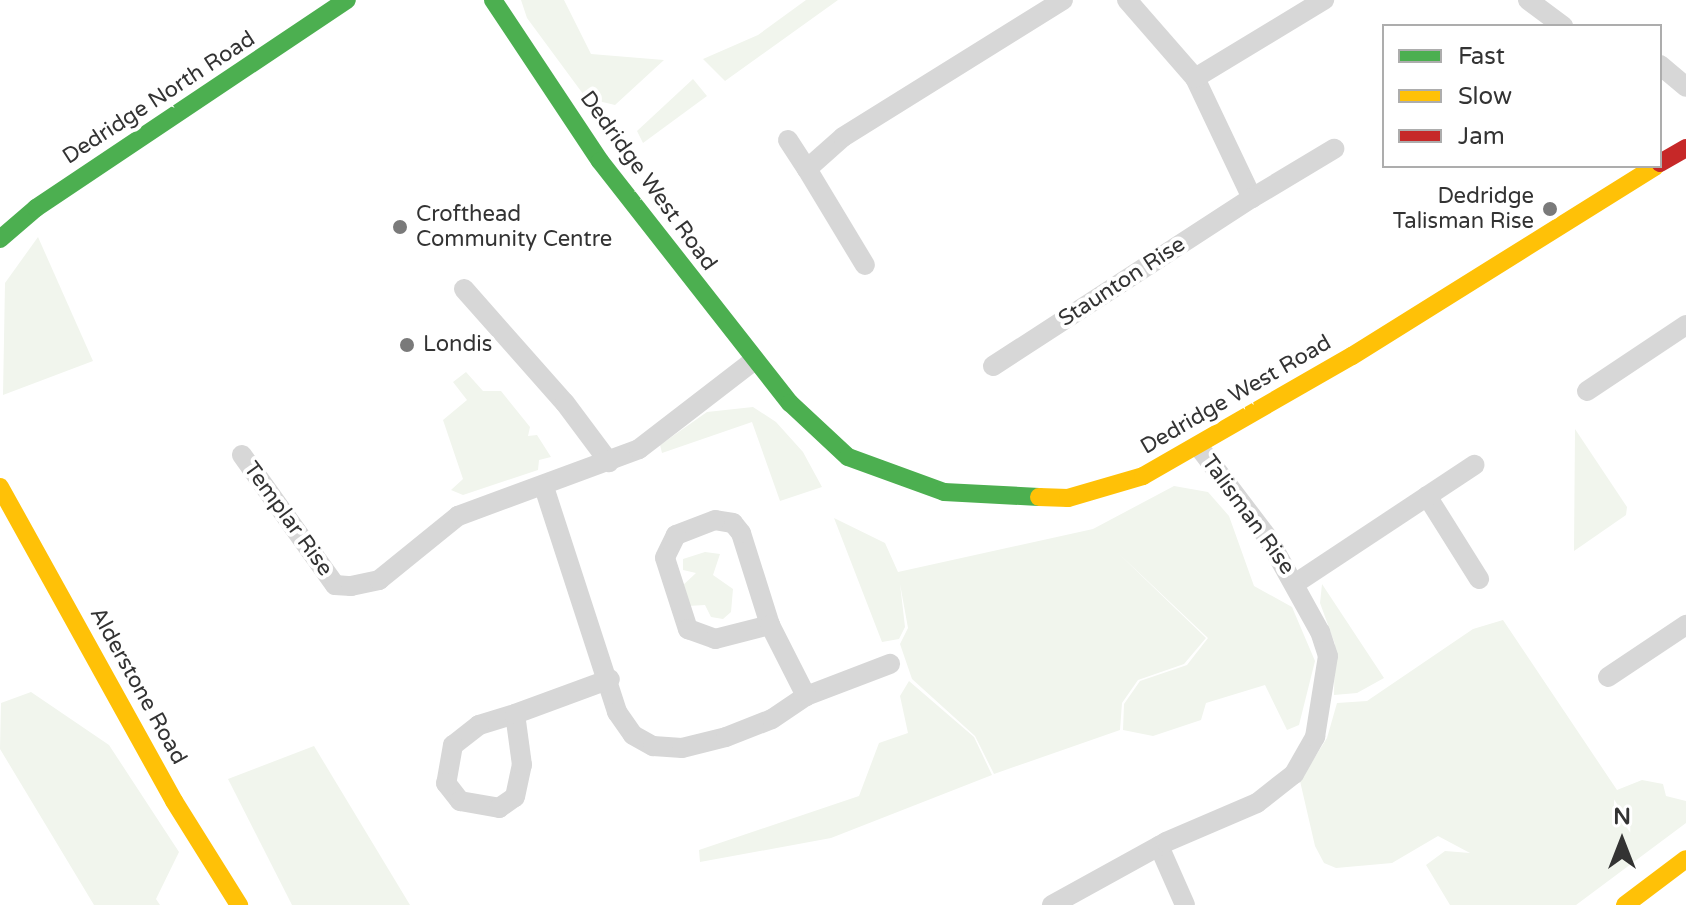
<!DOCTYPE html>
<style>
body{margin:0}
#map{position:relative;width:1686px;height:905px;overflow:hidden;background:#fff;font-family:"Varela Round",sans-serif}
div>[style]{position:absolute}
.green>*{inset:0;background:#f1f5ed}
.street>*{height:20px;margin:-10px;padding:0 10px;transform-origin:10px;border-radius:10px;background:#d7d7d7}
.fast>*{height:18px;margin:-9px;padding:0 9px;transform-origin:9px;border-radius:9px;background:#4caf50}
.slow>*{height:18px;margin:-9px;padding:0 9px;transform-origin:9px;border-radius:9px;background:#ffc107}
.jam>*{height:18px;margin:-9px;padding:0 9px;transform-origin:9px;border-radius:9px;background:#c62828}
.dots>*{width:22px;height:22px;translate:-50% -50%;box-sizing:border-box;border:4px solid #fff;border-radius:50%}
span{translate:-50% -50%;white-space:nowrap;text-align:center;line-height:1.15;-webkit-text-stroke:8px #fff;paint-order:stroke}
.street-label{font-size:22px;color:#333}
.poi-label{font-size:22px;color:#333}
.right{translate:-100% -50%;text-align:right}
.left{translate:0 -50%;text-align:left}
.legend{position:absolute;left:1382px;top:24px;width:280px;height:144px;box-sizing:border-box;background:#fff;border:2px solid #adadad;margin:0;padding:10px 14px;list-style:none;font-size:24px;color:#333}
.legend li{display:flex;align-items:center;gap:16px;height:40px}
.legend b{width:40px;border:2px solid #adadad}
.north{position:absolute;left:1582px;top:801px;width:80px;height:80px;-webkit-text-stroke:6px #fff;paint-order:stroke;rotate:0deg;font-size:22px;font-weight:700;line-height:32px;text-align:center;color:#333}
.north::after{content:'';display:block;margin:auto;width:28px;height:36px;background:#333;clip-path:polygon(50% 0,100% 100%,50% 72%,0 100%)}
</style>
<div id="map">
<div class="green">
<i style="clip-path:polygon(521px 0,564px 0,591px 54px,664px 60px,615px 105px,586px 98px,527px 18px)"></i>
<i style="clip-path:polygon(806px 0,838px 0,725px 81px,703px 59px,758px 35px)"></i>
<i style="clip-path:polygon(693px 79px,707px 96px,643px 143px,637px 131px)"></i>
<i style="clip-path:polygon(38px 237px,93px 361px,3px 395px,5px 283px)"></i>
<i style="clip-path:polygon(466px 372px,483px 391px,501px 391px,530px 427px,528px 436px,537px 435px,551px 457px,539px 460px,538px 470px,463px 495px,451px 490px,463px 479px,443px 420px,467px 400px,453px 382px)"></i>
<i style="clip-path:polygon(753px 407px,776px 422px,803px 452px,822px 487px,780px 501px,752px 422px,662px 453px,660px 445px,707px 412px)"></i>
<i style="clip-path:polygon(1575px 429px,1627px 507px,1626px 515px,1574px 551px)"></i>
<i style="clip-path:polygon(1174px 486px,1208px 492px,1229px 516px,1254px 586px,1292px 607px,1315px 661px,1299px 725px,1287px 730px,1265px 685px,1206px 703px,1201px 720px,1153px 736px,1123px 730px,1124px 704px,1140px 681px,1187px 665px,1208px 638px,1116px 551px,1206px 638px,1184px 664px,1138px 680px,1122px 703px,1120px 730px,994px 774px,975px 736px,912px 679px,900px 644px,908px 628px,900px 584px,905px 627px,899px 639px,882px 642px,834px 518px,885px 543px,898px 572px,1093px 529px)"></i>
<i style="clip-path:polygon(705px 552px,720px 554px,713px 575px,733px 589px,731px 612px,723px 619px,711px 617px,705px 605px,688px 606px,681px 587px,696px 573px,683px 570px,683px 559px)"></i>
<i style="clip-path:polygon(1322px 584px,1384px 678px,1357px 693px,1334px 695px,1335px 644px,1320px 603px)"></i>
<i style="clip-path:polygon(1503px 620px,1617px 790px,1642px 780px,1663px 784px,1666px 796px,1686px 801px,1686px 823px,1576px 905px,1450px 905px,1426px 865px,1445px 851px,1470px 853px,1438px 836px,1392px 863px,1336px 868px,1324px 863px,1315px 846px,1300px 781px,1327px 738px,1337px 703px,1367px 701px,1473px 629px)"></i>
<i style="clip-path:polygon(909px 681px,974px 737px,992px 775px,831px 838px,700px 862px,699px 850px,859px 796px,879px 743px,908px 733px,900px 696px)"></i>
<i style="clip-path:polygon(31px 692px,109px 745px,179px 852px,156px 899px,160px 905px,94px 905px,0 749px,1px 703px)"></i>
<i style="clip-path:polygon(314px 746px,410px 905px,292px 905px,228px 779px)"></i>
</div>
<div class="street">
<i style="left:1127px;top:0;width:103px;rotate:48.9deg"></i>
<i style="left:1195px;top:78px;width:133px;rotate:64.6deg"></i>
<i style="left:1252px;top:198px;width:96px;rotate:-30.9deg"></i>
<i style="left:1528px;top:0;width:44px;rotate:36.6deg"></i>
<i style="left:1660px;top:65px;width:34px;rotate:40deg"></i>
<i style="left:1195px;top:78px;width:151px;rotate:-31.2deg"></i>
<i style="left:788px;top:140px;width:35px;rotate:57deg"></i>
<i style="left:807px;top:169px;width:48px;rotate:-41.6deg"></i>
<i style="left:843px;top:137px;width:259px;rotate:-31.9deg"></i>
<i style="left:807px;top:169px;width:112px;rotate:58.9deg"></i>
<i style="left:464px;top:289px;width:152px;rotate:48.5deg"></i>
<i style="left:565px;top:403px;width:74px;rotate:53.3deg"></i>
<i style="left:993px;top:366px;width:309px;rotate:-33deg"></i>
<i style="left:1587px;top:391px;width:119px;rotate:-33.7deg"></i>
<i style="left:242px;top:455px;width:160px;rotate:54.4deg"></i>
<i style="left:335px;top:585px;width:16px;rotate:4deg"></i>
<i style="left:351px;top:586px;width:29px;rotate:-12deg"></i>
<i style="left:379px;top:580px;width:102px;rotate:-39deg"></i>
<i style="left:458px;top:516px;width:193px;rotate:-20.3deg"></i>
<i style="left:639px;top:449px;width:143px;rotate:-37.6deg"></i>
<i style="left:544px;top:487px;width:237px;rotate:72deg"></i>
<i style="left:617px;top:712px;width:28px;rotate:55deg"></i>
<i style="left:633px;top:735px;width:23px;rotate:29deg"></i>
<i style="left:653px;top:746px;width:29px;rotate:4deg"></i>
<i style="left:682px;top:748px;width:45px;rotate:-14deg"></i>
<i style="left:726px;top:737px;width:49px;rotate:-21.4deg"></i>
<i style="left:772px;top:719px;width:41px;rotate:-34.1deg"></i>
<i style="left:806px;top:696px;width:90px;rotate:-20.9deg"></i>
<i style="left:1427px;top:496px;width:98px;rotate:57.9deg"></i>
<i style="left:1296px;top:583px;width:214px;rotate:-33.5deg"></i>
<i style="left:770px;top:625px;width:96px;rotate:-107.5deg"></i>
<i style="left:741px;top:533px;width:13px;rotate:-129deg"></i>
<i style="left:733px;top:523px;width:18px;rotate:-171deg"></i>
<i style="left:715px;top:520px;width:42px;rotate:159deg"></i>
<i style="left:676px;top:535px;width:25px;rotate:116deg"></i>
<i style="left:665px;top:558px;width:75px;rotate:72.1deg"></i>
<i style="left:688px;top:629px;width:29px;rotate:20deg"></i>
<i style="left:715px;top:639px;width:57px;rotate:-14.3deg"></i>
<i style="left:770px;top:625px;width:80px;rotate:63.1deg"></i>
<i style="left:1608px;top:677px;width:94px;rotate:-33.7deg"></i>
<i style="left:515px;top:714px;width:38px;rotate:163deg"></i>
<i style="left:479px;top:725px;width:33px;rotate:142deg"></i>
<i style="left:453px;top:745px;width:39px;rotate:100deg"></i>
<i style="left:446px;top:783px;width:23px;rotate:52deg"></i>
<i style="left:460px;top:801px;width:40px;rotate:10deg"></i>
<i style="left:499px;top:808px;width:19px;rotate:-35deg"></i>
<i style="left:515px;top:797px;width:33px;rotate:-78deg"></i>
<i style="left:522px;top:765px;width:51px;rotate:-97.8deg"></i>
<i style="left:515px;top:714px;width:101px;rotate:-20.2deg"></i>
<i style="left:1159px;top:846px;width:64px;rotate:66.2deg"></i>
<i style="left:1052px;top:905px;width:130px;rotate:-28.9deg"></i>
<i style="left:1166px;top:842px;width:99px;rotate:-23.2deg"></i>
<i style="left:1257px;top:803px;width:47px;rotate:-38.1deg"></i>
<i style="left:1294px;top:774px;width:43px;rotate:-60.4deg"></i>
<i style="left:1315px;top:737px;width:82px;rotate:-80.9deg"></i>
<i style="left:1328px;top:656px;width:25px;rotate:-108deg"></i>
<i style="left:1320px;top:632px;width:107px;rotate:-119deg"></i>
<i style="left:1268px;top:538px;width:114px;rotate:-127.2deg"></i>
</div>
<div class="fast">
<i style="left:493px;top:0;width:193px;rotate:56.4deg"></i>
<i style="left:600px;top:161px;width:308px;rotate:51.9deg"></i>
<i style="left:790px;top:403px;width:79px;rotate:43deg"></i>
<i style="left:848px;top:457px;width:102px;rotate:20deg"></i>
<i style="left:944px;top:492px;width:95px;rotate:3deg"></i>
<i style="left:0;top:239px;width:48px;rotate:-40.7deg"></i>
<i style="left:36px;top:208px;width:374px;rotate:-33.8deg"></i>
</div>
<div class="slow">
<i style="left:0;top:487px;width:359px;rotate:61deg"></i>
<i style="left:174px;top:801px;width:123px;rotate:58deg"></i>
<i style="left:1039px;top:497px;width:29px;rotate:2deg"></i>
<i style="left:1068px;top:498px;width:78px;rotate:-16.3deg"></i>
<i style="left:1143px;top:476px;width:241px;rotate:-29.9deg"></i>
<i style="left:1352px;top:356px;width:358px;rotate:-32deg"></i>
<i style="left:1625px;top:905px;width:76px;rotate:-37deg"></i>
</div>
<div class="jam">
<i style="left:1660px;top:163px;width:30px;rotate:-30deg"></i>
</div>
<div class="dots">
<i style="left:1550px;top:209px;background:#7a7a7a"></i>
<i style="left:400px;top:227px;background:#7a7a7a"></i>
<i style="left:407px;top:345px;background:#7a7a7a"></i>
</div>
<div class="street-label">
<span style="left:159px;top:98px;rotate:-33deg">Dedridge North Road</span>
<span style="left:648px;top:181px;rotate:54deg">Dedridge West Road</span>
<span style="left:1122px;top:282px;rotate:-33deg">Staunton Rise</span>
<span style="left:1236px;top:395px;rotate:-30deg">Dedridge West Road</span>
<span style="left:1248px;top:515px;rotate:54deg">Talisman Rise</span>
<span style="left:288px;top:519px;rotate:54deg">Templar Rise</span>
<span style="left:138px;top:686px;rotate:61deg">Alderstone Road</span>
</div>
<div class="poi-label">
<span class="right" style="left:1534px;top:209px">Dedridge<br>Talisman Rise</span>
<span class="left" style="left:416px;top:227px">Crofthead<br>Community Centre</span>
<span class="left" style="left:423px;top:345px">Londis</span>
</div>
<ul class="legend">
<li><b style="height:10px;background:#4caf50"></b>Fast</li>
<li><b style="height:10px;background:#ffc107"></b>Slow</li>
<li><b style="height:10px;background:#c62828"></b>Jam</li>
</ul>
<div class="north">N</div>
</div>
